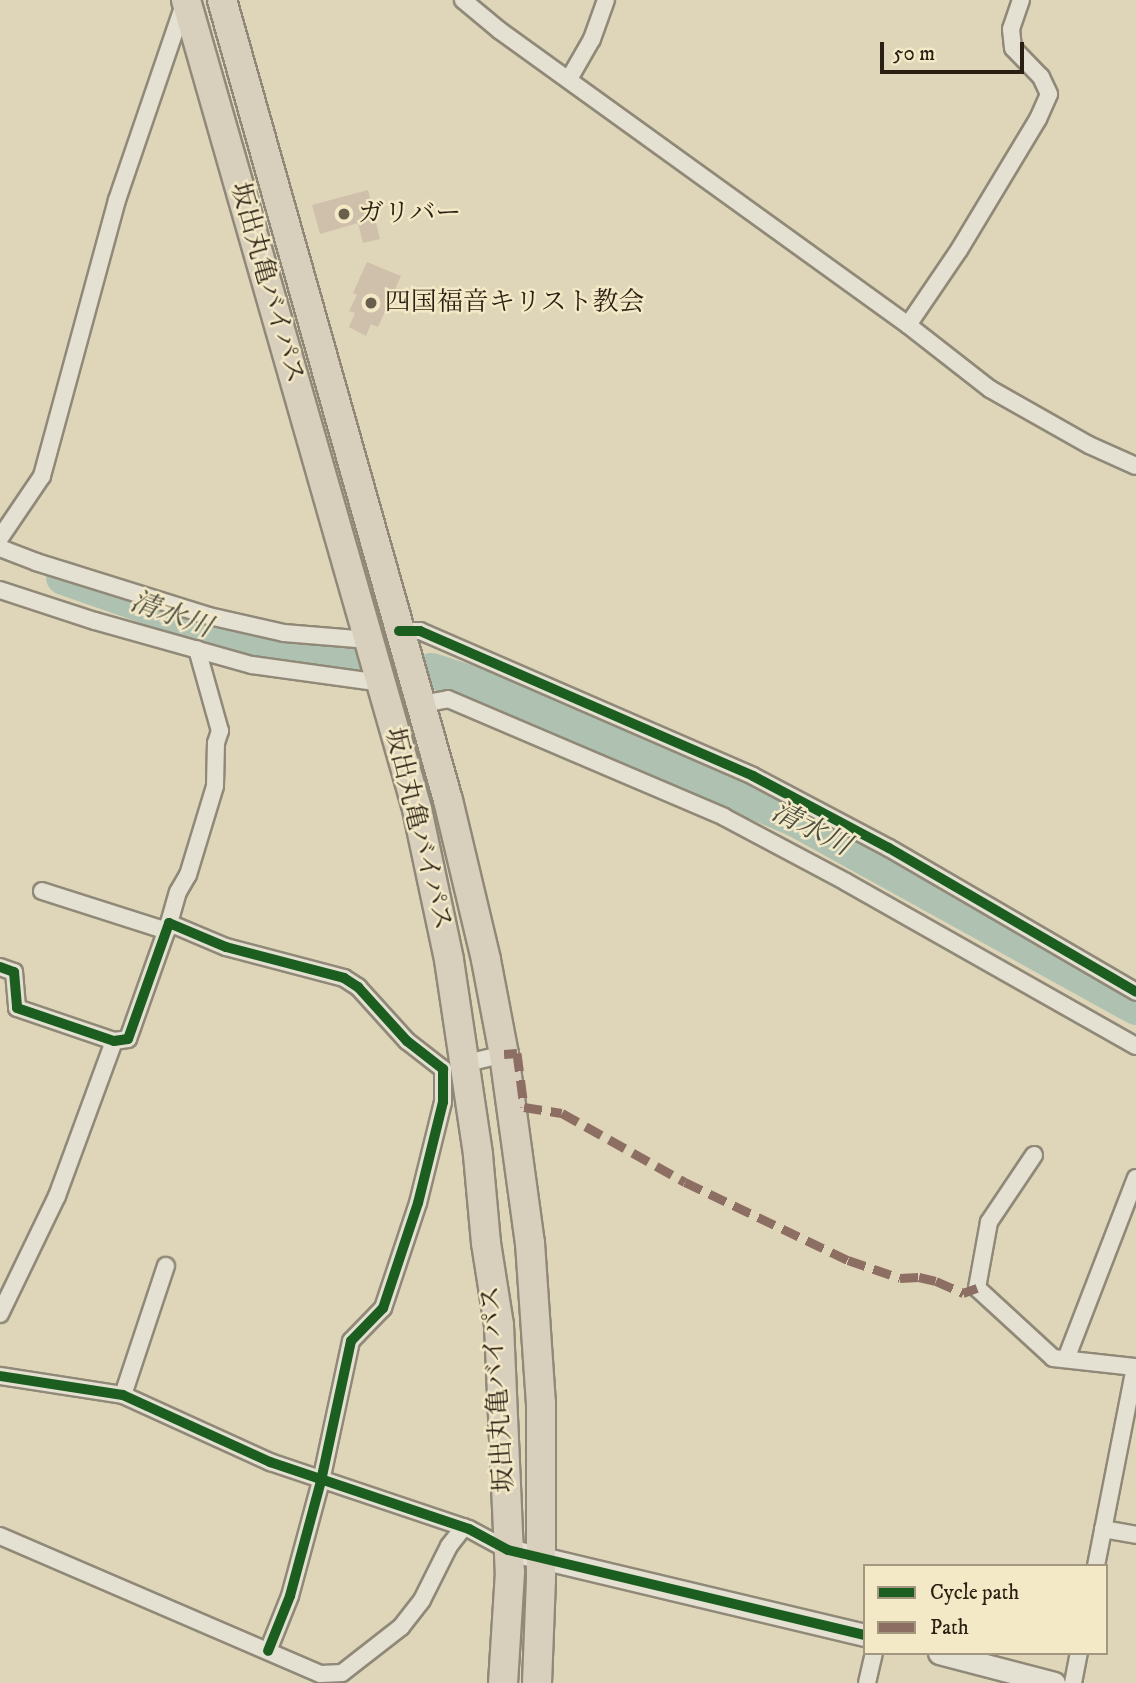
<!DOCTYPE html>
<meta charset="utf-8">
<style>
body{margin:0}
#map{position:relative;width:1136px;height:1683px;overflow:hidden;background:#dfd5b8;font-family:"IM FELL DW Pica","Noto Serif JP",serif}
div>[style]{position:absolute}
.river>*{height:35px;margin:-17.5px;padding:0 17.5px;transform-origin:17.5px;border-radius:17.5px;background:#afc2b2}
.building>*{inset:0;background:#cec0ab}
.roads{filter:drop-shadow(2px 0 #908978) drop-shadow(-2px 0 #908978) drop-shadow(0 2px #908978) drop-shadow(0 -2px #908978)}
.street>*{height:16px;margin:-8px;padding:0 8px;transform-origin:8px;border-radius:8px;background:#e4e0d2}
.secondary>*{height:21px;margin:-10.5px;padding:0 10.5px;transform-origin:10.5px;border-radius:10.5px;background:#e4e0d2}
.highway>*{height:28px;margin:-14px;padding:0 14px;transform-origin:14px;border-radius:14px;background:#d8d0bd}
.quiet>*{height:9px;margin-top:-4.5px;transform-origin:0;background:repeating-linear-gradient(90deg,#8d6e63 0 18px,transparent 0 27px)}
.cycleway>*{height:10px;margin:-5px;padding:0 5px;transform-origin:5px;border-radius:5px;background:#1b5e20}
.dots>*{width:19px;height:19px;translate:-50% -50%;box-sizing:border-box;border:4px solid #f4e9c7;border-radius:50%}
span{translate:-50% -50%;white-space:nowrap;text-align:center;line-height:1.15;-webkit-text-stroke:5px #f4e9c7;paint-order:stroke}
.poi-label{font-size:26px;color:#291f13}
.left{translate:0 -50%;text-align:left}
.street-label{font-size:26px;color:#291f13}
.water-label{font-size:28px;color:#4b4e42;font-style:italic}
.legend{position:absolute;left:863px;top:1564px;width:245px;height:91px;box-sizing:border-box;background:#f4e9c7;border:2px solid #a3987f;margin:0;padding:9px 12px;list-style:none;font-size:21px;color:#291f13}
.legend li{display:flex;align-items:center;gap:14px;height:35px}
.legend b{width:35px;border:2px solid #a3987f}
.scale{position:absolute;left:880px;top:42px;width:144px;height:32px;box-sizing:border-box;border:4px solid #291f13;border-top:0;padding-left:9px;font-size:21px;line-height:24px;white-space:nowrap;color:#291f13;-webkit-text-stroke:5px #f4e9c7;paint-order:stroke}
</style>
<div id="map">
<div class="river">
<i style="left:63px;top:577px;width:181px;rotate:19.3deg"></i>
<i style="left:234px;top:637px;width:116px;rotate:9.5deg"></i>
<i style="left:431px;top:670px;width:85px;rotate:17.8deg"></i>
<i style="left:512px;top:696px;width:309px;rotate:23.5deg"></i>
<i style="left:795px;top:819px;width:389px;rotate:28.9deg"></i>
</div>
<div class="building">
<i style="clip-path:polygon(368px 190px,380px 239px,363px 243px,358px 223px,320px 234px,312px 205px)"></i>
<i style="clip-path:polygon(367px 262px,401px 276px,378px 327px,371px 324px,366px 336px,349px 327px,355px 313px,349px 311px,357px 295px,353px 293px)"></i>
</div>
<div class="roads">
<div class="street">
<i style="left:463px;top:0;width:47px;rotate:39.8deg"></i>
<i style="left:499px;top:30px;width:504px;rotate:35.8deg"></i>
<i style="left:908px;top:325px;width:104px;rotate:38deg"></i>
<i style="left:990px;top:389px;width:114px;rotate:29.5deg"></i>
<i style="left:1089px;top:445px;width:51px;rotate:24.1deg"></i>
<i style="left:569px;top:79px;width:46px;rotate:-60.1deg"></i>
<i style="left:592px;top:39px;width:41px;rotate:-70.3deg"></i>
<i style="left:908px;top:325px;width:91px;rotate:-55.8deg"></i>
<i style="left:959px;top:250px;width:153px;rotate:-58.9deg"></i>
<i style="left:1038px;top:119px;width:27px;rotate:-66deg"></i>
<i style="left:1049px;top:94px;width:19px;rotate:-115deg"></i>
<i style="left:1041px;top:77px;width:40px;rotate:-134deg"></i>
<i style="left:1013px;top:48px;width:19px;rotate:-96deg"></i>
<i style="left:1011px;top:29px;width:31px;rotate:-71deg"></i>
<i style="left:0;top:538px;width:75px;rotate:-55.9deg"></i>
<i style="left:42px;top:476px;width:286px;rotate:-74.8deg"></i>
<i style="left:117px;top:200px;width:210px;rotate:-71.1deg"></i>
<i style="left:0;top:548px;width:39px;rotate:21deg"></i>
<i style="left:36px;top:562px;width:181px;rotate:17.3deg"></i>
<i style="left:209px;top:616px;width:77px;rotate:12.8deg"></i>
<i style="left:284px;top:633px;width:85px;rotate:4.7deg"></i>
<i style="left:0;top:590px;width:100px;rotate:18.1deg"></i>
<i style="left:95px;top:621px;width:163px;rotate:15.7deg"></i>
<i style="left:252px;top:665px;width:130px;rotate:7.9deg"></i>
<i style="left:399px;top:631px;width:21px"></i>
<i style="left:420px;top:631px;width:363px;rotate:23.5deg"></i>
<i style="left:753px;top:776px;width:154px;rotate:27.9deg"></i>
<i style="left:889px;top:848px;width:286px;rotate:30.2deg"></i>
<i style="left:421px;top:704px;width:27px;rotate:-10deg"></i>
<i style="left:448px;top:699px;width:300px;rotate:23.1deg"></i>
<i style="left:724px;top:817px;width:138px;rotate:28deg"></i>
<i style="left:846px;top:882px;width:333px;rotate:29.5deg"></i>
<i style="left:42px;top:891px;width:131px;rotate:17.7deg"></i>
<i style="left:169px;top:923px;width:32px;rotate:-74deg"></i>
<i style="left:178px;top:892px;width:20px;rotate:-60deg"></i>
<i style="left:188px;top:875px;width:93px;rotate:-73.1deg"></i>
<i style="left:215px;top:786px;width:43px;rotate:-88.7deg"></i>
<i style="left:216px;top:743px;width:13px;rotate:-72deg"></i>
<i style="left:220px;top:731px;width:85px;rotate:-105.7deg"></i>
<i style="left:0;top:967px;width:15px;rotate:20deg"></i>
<i style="left:14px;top:972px;width:36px;rotate:85deg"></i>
<i style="left:17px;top:1008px;width:102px;rotate:18.8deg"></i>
<i style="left:114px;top:1041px;width:14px;rotate:-8deg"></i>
<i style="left:128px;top:1039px;width:123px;rotate:-70.5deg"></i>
<i style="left:169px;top:923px;width:62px;rotate:22.8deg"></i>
<i style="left:226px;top:947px;width:122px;rotate:14.7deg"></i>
<i style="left:344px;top:978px;width:17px;rotate:33deg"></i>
<i style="left:358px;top:987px;width:73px;rotate:47.8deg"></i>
<i style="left:407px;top:1041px;width:46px;rotate:37.9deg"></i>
<i style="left:443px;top:1069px;width:33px;rotate:90deg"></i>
<i style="left:443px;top:1102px;width:104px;rotate:103.9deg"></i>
<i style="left:418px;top:1203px;width:111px;rotate:108.4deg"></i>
<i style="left:383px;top:1308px;width:46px;rotate:134.1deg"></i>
<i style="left:351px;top:1341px;width:143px;rotate:102.1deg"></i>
<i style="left:321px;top:1481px;width:119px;rotate:105.1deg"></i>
<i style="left:290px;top:1596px;width:59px;rotate:111.8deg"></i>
<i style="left:459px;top:1065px;width:46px;rotate:-13.7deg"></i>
<i style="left:1034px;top:1155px;width:81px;rotate:123.9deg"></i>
<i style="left:989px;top:1222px;width:67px;rotate:100.3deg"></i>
<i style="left:977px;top:1288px;width:103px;rotate:42.6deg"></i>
<i style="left:1053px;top:1358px;width:82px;rotate:6.3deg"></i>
<i style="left:1135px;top:1367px;width:203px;rotate:101.1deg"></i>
<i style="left:0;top:1314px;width:131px;rotate:-64.2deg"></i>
<i style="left:57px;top:1196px;width:165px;rotate:-69.8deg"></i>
<i style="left:1066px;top:1359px;width:194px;rotate:-68.9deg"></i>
<i style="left:0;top:1376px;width:124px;rotate:8.8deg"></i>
<i style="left:123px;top:1395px;width:162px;rotate:24.5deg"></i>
<i style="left:270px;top:1462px;width:210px;rotate:18.6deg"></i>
<i style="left:469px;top:1529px;width:44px;rotate:28.3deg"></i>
<i style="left:123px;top:1395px;width:136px;rotate:-71.6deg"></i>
<i style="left:1103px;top:1529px;width:34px;rotate:10deg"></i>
<i style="left:0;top:1536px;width:349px;rotate:23.3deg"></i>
<i style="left:321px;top:1674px;width:21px;rotate:-3deg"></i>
<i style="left:342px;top:1673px;width:75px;rotate:-37.9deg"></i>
<i style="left:401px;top:1627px;width:34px;rotate:-52deg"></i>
<i style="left:422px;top:1600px;width:60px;rotate:-63.4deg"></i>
<i style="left:449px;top:1546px;width:24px;rotate:-52deg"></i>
<i style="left:867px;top:1683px;width:31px;rotate:-77deg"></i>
<i style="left:1073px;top:1683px;width:31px;rotate:-79deg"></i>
</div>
<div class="secondary">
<i style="left:508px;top:1550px;width:367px;rotate:13.4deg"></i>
<i style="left:939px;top:1653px;width:119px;rotate:14.6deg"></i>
</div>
<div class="highway">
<i style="left:186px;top:0;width:841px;rotate:74.06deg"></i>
<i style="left:417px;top:809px;width:154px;rotate:78deg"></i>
<i style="left:449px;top:960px;width:197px;rotate:81.5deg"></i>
<i style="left:478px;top:1155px;width:88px;rotate:84.8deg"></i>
<i style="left:486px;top:1243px;width:83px;rotate:81deg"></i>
<i style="left:499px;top:1325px;width:247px;rotate:87.5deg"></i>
<i style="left:510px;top:1572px;width:111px;rotate:93.6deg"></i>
<i style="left:222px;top:0;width:831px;rotate:74.23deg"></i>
<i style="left:448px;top:800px;width:164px;rotate:76.6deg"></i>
<i style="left:486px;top:960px;width:96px;rotate:79.2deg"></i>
<i style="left:504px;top:1054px;width:191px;rotate:82.2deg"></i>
<i style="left:530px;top:1243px;width:160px;rotate:86.1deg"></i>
<i style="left:541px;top:1403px;width:176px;rotate:90deg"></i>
<i style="left:541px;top:1579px;width:104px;rotate:92.2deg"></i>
</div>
</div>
<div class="quiet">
<i style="left:504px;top:1054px;width:13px;rotate:-4deg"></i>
<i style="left:517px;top:1053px;width:54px;rotate:82.6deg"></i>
<i style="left:524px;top:1107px;width:38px;rotate:9deg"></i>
<i style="left:562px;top:1113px;width:141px;rotate:29.3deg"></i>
<i style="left:685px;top:1182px;width:181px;rotate:25.6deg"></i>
<i style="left:848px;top:1260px;width:55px;rotate:19.1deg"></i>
<i style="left:900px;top:1278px;width:19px;rotate:-3deg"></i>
<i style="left:919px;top:1277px;width:17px;rotate:13deg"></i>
<i style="left:936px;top:1281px;width:30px;rotate:24deg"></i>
<i style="left:963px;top:1293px;width:15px;rotate:-20deg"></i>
</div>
<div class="cycleway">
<i style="left:399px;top:631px;width:21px"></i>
<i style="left:420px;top:631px;width:363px;rotate:23.5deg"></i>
<i style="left:753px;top:776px;width:154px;rotate:27.9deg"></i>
<i style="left:889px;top:848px;width:286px;rotate:30.2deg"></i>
<i style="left:0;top:967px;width:15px;rotate:20deg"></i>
<i style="left:14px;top:972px;width:36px;rotate:85deg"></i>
<i style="left:17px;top:1008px;width:102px;rotate:18.8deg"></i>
<i style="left:114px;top:1041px;width:14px;rotate:-8deg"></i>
<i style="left:128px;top:1039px;width:123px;rotate:-70.5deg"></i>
<i style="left:169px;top:923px;width:62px;rotate:22.8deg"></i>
<i style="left:226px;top:947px;width:122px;rotate:14.7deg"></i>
<i style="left:344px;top:978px;width:17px;rotate:33deg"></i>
<i style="left:358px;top:987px;width:73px;rotate:47.8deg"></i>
<i style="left:407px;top:1041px;width:46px;rotate:37.9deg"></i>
<i style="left:443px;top:1069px;width:33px;rotate:90deg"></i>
<i style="left:443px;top:1102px;width:104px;rotate:103.9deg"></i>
<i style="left:418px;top:1203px;width:111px;rotate:108.4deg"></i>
<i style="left:383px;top:1308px;width:46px;rotate:134.1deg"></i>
<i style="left:351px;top:1341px;width:143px;rotate:102.1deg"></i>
<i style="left:321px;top:1481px;width:119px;rotate:105.1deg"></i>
<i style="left:290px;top:1596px;width:59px;rotate:111.8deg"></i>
<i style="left:0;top:1376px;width:124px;rotate:8.8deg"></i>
<i style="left:123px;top:1395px;width:162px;rotate:24.5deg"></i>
<i style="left:270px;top:1462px;width:210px;rotate:18.6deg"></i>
<i style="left:469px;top:1529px;width:44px;rotate:28.3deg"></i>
<i style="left:508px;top:1550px;width:367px;rotate:13.4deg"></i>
</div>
<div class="dots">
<i style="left:344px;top:214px;background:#695f4d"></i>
<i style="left:371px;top:303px;background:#695f4d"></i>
</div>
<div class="poi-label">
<span class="left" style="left:358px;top:214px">ガリバー</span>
<span class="left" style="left:385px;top:303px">四国福音キリスト教会</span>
</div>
<div class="street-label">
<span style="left:267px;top:283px;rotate:74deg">坂出丸亀バイパス</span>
<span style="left:418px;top:829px;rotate:76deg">坂出丸亀バイパス</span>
<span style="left:498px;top:1389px;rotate:-94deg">坂出丸亀バイパス</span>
</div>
<div class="water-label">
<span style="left:171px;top:615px;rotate:20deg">清水川</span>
<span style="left:811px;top:829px;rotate:27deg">清水川</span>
</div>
<ul class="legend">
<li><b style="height:9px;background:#1b5e20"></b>Cycle path</li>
<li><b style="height:9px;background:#8d6e63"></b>Path</li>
</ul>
<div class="scale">50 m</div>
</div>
